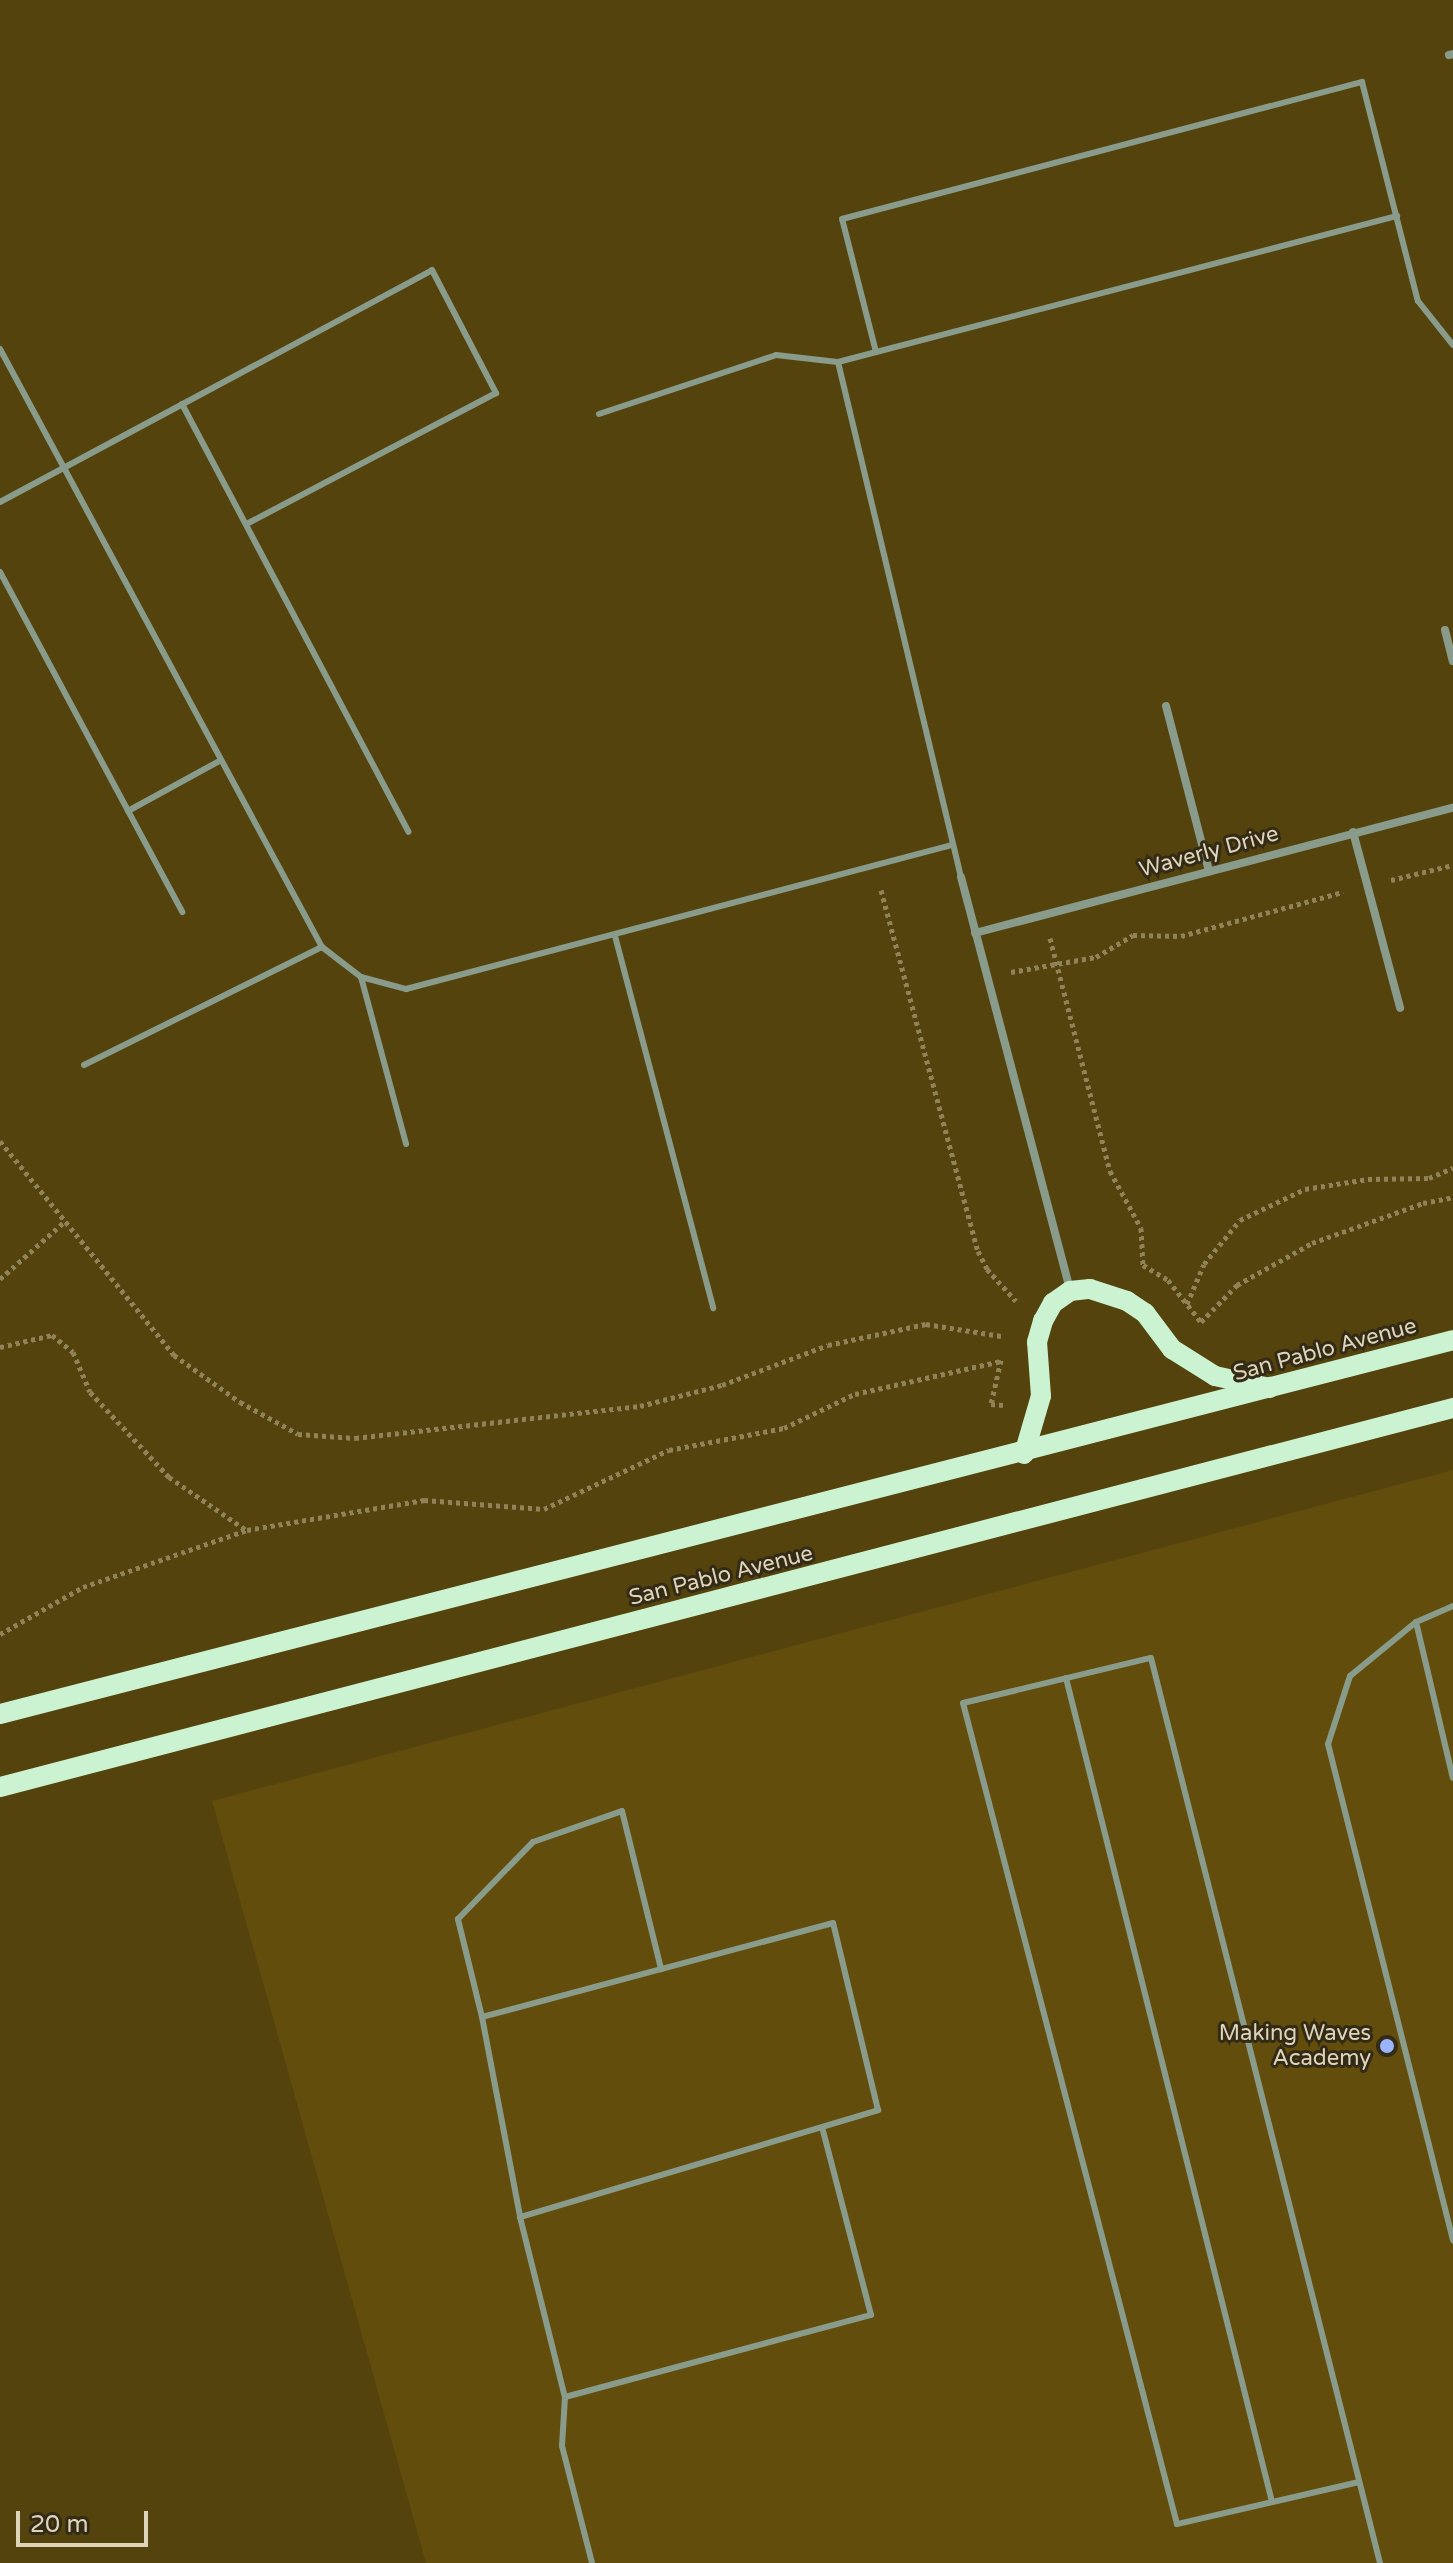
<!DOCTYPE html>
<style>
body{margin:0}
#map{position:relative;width:1453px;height:2563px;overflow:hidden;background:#55430d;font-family:"Varela Round",sans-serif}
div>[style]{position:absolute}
.built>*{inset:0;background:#624d0c}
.path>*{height:5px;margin-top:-2.5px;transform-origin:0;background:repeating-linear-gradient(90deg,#918359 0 4px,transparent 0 8px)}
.lane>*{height:6px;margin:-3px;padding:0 3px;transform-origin:3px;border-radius:3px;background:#899c8c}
.street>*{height:8px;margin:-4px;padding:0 4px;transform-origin:4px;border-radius:4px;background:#899c8c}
.primary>*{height:20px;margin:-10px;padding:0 10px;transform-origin:10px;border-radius:10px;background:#cbf3d1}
.dots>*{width:22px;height:22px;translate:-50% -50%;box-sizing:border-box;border:4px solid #332b16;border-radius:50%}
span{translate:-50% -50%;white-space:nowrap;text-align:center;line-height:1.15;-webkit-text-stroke:6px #332b16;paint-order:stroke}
.street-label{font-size:22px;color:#ded4ba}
.poi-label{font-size:22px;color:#ded4ba}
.right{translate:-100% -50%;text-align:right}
.scale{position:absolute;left:16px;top:2511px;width:132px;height:36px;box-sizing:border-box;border:4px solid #ded4ba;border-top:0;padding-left:10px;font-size:24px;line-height:28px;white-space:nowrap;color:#ded4ba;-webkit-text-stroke:6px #332b16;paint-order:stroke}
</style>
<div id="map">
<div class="built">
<i style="clip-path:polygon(1453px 1470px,1453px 2563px,426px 2563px,212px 1801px)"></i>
</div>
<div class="path">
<i style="left:1391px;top:880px;width:64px;rotate:-13.6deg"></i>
<i style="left:881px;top:890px;width:374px;rotate:75deg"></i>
<i style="left:978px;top:1251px;width:20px;rotate:63deg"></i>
<i style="left:987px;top:1269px;width:43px;rotate:47.8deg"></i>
<i style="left:1050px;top:938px;width:241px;rotate:75.6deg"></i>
<i style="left:1110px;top:1171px;width:65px;rotate:61.5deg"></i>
<i style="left:1141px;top:1228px;width:37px;rotate:87deg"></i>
<i style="left:1143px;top:1265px;width:29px;rotate:31deg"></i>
<i style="left:1168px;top:1280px;width:53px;rotate:51.8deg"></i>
<i style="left:1201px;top:1322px;width:52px;rotate:-45.8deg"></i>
<i style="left:1237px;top:1285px;width:86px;rotate:-29.2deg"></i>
<i style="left:1312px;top:1243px;width:118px;rotate:-19.8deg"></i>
<i style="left:1423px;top:1203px;width:31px;rotate:-11deg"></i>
<i style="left:1011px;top:972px;width:86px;rotate:-10deg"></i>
<i style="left:1096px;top:957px;width:43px;rotate:-30.7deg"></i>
<i style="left:1133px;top:935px;width:48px;rotate:1.2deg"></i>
<i style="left:1181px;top:936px;width:168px;rotate:-15.2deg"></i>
<i style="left:0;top:1141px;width:276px;rotate:50.9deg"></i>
<i style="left:174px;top:1355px;width:81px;rotate:35.5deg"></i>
<i style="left:240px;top:1402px;width:66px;rotate:28.9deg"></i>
<i style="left:298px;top:1434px;width:57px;rotate:4deg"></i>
<i style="left:355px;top:1438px;width:287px;rotate:-6.4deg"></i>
<i style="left:640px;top:1406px;width:85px;rotate:-14.4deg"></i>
<i style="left:722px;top:1385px;width:113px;rotate:-20.7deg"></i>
<i style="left:828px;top:1345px;width:100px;rotate:-12.1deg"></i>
<i style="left:926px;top:1324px;width:76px;rotate:9.1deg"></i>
<i style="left:0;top:1279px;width:84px;rotate:-41.6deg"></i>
<i style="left:1187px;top:1304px;width:43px;rotate:-67deg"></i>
<i style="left:1204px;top:1264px;width:57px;rotate:-50.7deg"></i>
<i style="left:1240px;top:1220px;width:72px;rotate:-25.5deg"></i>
<i style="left:1305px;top:1189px;width:64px;rotate:-9deg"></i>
<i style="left:1368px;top:1179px;width:61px;rotate:-0.9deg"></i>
<i style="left:1429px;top:1178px;width:26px;rotate:-23deg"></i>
<i style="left:0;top:1347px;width:53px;rotate:-13deg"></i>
<i style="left:52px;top:1335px;width:27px;rotate:39deg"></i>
<i style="left:73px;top:1352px;width:43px;rotate:67deg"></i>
<i style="left:90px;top:1392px;width:116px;rotate:47.1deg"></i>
<i style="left:169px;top:1477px;width:93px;rotate:34.5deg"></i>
<i style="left:1001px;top:1360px;width:45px;rotate:102.8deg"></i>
<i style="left:991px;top:1404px;width:12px;rotate:5deg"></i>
<i style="left:0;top:1634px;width:95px;rotate:-29.5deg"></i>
<i style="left:83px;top:1587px;width:174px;rotate:-19.2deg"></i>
<i style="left:247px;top:1530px;width:180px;rotate:-9.6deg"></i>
<i style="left:424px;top:1500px;width:120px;rotate:4.3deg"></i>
<i style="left:544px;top:1509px;width:138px;rotate:-25.3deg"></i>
<i style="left:669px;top:1450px;width:117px;rotate:-10.8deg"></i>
<i style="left:784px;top:1428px;width:79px;rotate:-25.6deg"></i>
<i style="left:855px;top:1394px;width:150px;rotate:-12.7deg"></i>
</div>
<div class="lane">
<i style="left:0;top:349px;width:679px;rotate:61.7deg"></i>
<i style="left:322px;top:947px;width:49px;rotate:37.6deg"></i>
<i style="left:361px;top:977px;width:47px;rotate:14.9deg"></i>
<i style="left:406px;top:989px;width:565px;rotate:-14.77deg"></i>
<i style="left:876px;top:352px;width:137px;rotate:-104.3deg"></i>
<i style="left:842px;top:219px;width:538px;rotate:-14.76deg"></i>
<i style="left:1362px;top:82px;width:226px;rotate:75.7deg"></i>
<i style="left:1418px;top:301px;width:56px;rotate:51.5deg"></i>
<i style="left:838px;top:362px;width:529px;rotate:76.57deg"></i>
<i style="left:182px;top:404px;width:484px;rotate:62.1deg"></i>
<i style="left:599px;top:414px;width:187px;rotate:-18.4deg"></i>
<i style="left:776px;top:355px;width:62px;rotate:6.4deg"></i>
<i style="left:838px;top:362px;width:578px;rotate:-14.64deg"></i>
<i style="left:0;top:502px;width:490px;rotate:-28.2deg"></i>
<i style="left:432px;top:270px;width:139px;rotate:62.5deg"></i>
<i style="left:496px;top:393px;width:281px;rotate:152.3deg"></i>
<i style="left:0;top:572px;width:386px;rotate:61.8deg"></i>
<i style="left:128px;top:811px;width:106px;rotate:-28.7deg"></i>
<i style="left:615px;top:936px;width:385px;rotate:75.2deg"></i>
<i style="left:361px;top:977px;width:173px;rotate:74.9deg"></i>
<i style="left:84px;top:1065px;width:266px;rotate:-26.4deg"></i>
<i style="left:1453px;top:1606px;width:40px;rotate:156.6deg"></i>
<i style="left:1416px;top:1622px;width:85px;rotate:140.7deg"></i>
<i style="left:1350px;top:1676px;width:71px;rotate:107.9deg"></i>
<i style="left:1328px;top:1744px;width:512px;rotate:75.86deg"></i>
<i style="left:1416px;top:1622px;width:160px;rotate:76.7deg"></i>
<i style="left:1066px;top:1678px;width:849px;rotate:75.96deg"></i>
<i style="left:482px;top:2017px;width:101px;rotate:-103.8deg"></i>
<i style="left:458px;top:1919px;width:107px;rotate:-45.8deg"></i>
<i style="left:533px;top:1842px;width:94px;rotate:-19.2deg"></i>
<i style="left:622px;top:1811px;width:163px;rotate:76.1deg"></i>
<i style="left:520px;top:2217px;width:374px;rotate:-16.6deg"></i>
<i style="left:878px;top:2110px;width:192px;rotate:-103.5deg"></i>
<i style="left:833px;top:1923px;width:363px;rotate:165deg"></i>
<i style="left:482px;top:2017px;width:204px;rotate:79.2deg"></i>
<i style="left:520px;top:2217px;width:186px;rotate:76deg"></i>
<i style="left:565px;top:2397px;width:49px;rotate:93.5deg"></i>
<i style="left:562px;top:2446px;width:121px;rotate:75.6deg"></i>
<i style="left:565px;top:2397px;width:317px;rotate:-15deg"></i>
<i style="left:871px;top:2315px;width:194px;rotate:-104.6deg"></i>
<i style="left:1359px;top:2482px;width:187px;rotate:167deg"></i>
<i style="left:1177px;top:2524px;width:848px;rotate:-104.61deg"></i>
<i style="left:963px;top:1703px;width:193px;rotate:-13.5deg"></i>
<i style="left:1151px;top:1658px;width:934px;rotate:75.8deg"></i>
</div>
<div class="street">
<i style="left:1449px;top:55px;width:4px;rotate:-14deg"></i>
<i style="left:1445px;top:630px;width:32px;rotate:76deg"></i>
<i style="left:1166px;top:706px;width:171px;rotate:75.4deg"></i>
<i style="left:1353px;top:832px;width:182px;rotate:75deg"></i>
<i style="left:961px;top:877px;width:428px;rotate:75.2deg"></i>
<i style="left:975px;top:933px;width:494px;rotate:-14.7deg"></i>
</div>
<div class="primary">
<i style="left:1024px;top:1454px;width:60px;rotate:-73.7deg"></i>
<i style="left:1041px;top:1396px;width:54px;rotate:-94.2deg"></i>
<i style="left:1037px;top:1342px;width:22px;rotate:-74deg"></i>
<i style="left:1043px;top:1321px;width:21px;rotate:-61deg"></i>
<i style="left:1053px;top:1303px;width:21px;rotate:-35deg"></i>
<i style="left:1070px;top:1291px;width:20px;rotate:-6deg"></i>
<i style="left:1090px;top:1289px;width:39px;rotate:18deg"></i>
<i style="left:1127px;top:1301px;width:22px;rotate:34deg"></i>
<i style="left:1145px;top:1313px;width:45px;rotate:53.1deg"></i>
<i style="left:1172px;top:1349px;width:51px;rotate:32.1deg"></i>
<i style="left:1215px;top:1376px;width:56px;rotate:12.3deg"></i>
<i style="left:0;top:1714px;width:1500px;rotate:-14.43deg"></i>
<i style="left:0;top:1787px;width:1502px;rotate:-14.62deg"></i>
</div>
<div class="dots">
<i style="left:1387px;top:2046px;background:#9bb5fd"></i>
</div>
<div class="street-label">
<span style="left:1209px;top:852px;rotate:-15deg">Waverly Drive</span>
<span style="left:1325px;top:1350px;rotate:-15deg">San Pablo Avenue</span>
<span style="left:721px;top:1576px;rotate:-14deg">San Pablo Avenue</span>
</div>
<div class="poi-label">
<span class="right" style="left:1371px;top:2046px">Making Waves<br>Academy</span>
</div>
<div class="scale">20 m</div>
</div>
